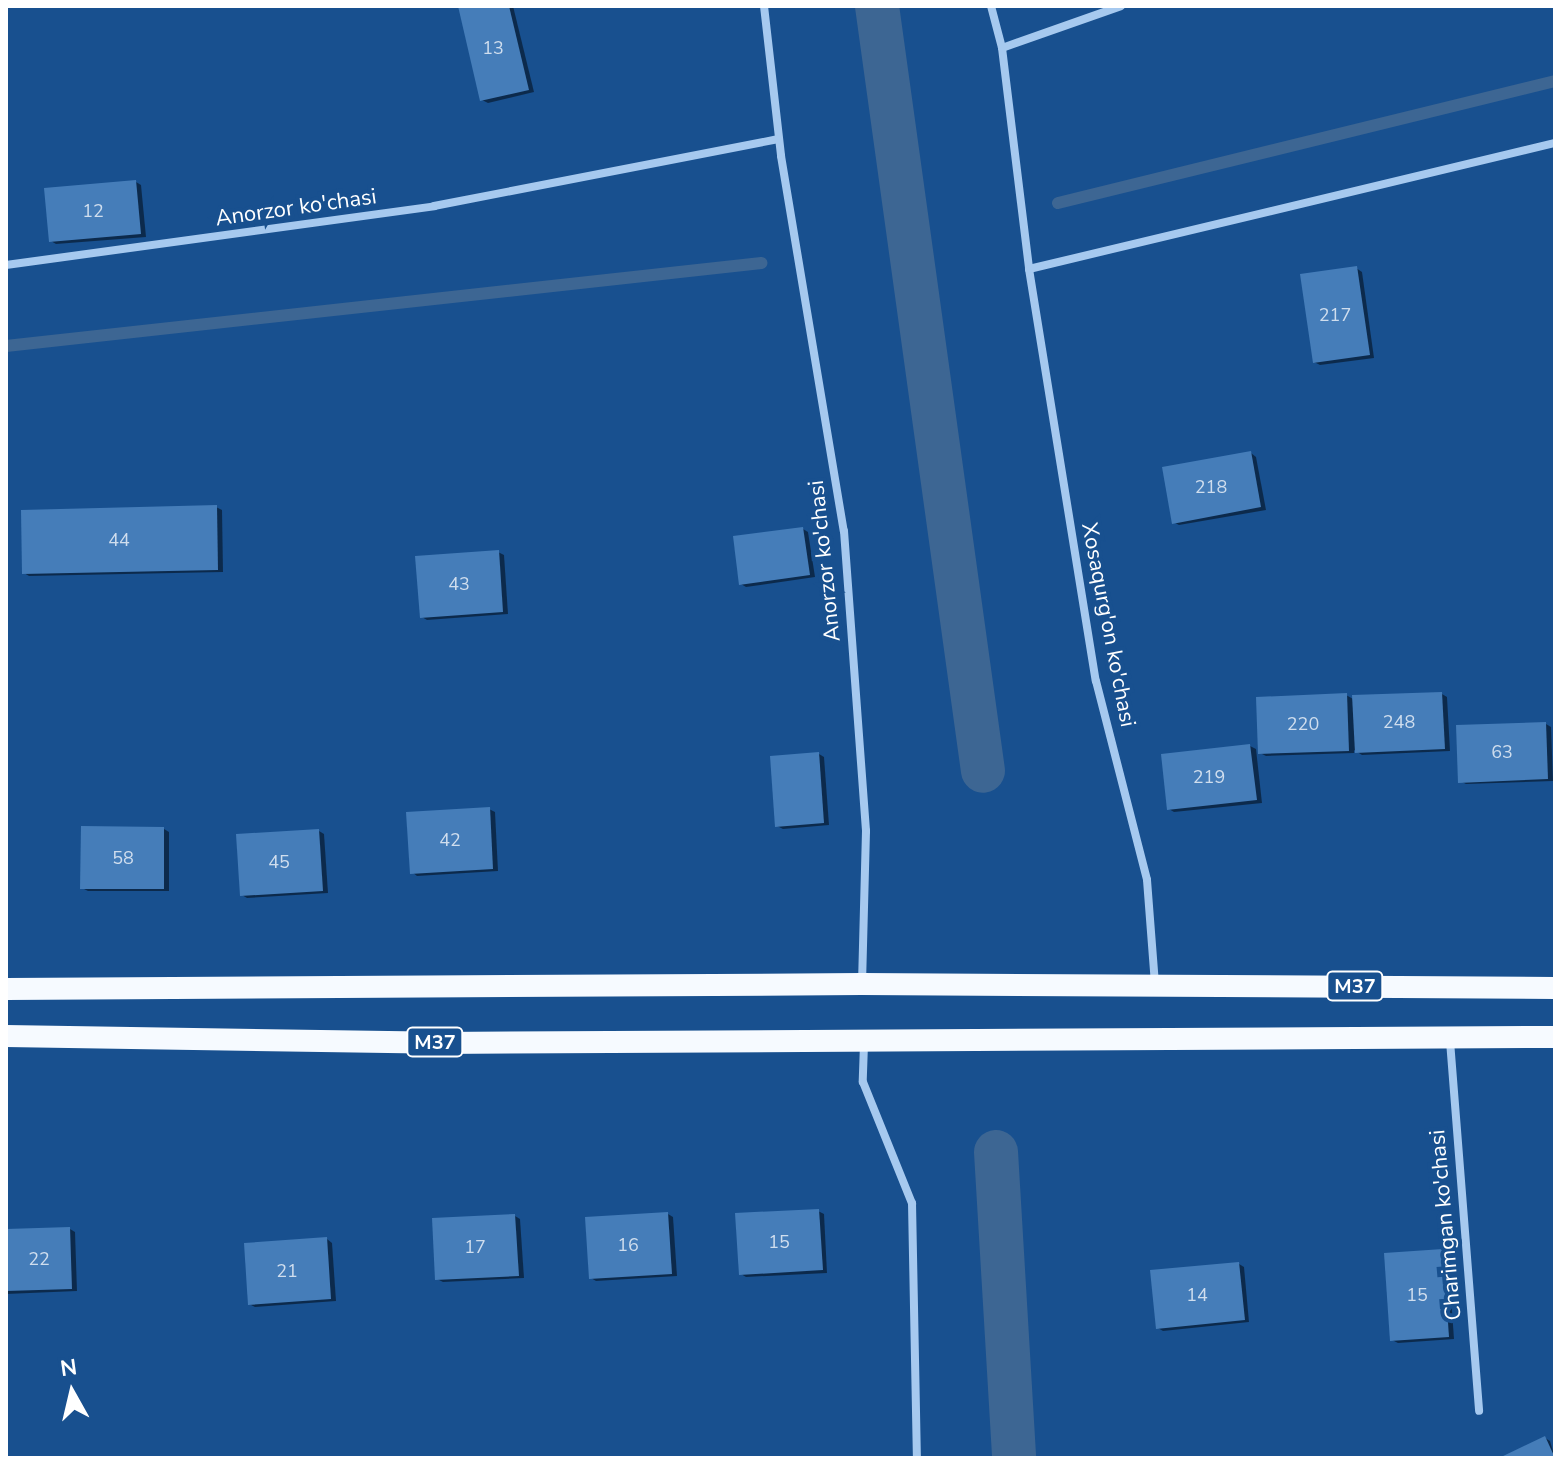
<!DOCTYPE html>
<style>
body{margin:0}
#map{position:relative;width:1561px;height:1464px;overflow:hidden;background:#18508f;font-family:"Nunito Sans",sans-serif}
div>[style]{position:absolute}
.shadow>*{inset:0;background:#0007}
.stream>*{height:12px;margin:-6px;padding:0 6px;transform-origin:6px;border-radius:6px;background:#3d6693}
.canal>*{height:44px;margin:-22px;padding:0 22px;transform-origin:22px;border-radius:22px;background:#3d6693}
.building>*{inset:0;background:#457db9}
.minor>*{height:8px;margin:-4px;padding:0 4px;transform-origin:4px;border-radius:4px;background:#a6c9ef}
.trunk>*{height:22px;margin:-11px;padding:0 11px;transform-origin:11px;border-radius:11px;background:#f6faff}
span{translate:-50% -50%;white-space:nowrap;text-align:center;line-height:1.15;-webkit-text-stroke:8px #18508f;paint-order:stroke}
.number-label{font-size:18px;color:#d0deee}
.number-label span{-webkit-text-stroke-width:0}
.shield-label span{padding:2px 6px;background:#18508f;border:2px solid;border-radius:6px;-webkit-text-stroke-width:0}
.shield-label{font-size:20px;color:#fff;font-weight:700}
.street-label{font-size:22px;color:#fff}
.frame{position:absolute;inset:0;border:8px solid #fff;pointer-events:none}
.north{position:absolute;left:32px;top:1352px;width:80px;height:80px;-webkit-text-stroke:6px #18508f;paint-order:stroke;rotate:352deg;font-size:22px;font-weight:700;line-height:32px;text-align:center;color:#fff}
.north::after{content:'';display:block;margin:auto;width:28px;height:36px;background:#fff;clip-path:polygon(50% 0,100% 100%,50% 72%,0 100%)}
</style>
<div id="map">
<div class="shadow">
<i style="clip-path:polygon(460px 6px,513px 6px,534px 92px,488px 103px,482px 100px)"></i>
<i style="clip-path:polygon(136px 182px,141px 185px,146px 237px,56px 244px,51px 241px)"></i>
<i style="clip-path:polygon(1356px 268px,1362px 272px,1374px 358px,1320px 365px,1314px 362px)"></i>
<i style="clip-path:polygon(1251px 453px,1256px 457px,1266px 510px,1179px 525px,1173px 522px)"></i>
<i style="clip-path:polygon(216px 507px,222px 510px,223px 572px,29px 576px,24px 573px)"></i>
<i style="clip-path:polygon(803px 529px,808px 532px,815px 577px,746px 587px,741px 584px)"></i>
<i style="clip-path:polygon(498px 552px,504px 555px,508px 614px,427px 620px,422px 617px)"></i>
<i style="clip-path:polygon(1442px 694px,1447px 697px,1450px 751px,1362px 755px,1354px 750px,1354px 753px,1266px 756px,1260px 753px,1346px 695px,1355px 700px)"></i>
<i style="clip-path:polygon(1546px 724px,1551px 727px,1553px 781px,1466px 784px,1460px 781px)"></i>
<i style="clip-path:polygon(1250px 746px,1256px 749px,1262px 803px,1174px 812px,1169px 809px)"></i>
<i style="clip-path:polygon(819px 754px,824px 757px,829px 825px,783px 829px,777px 826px)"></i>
<i style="clip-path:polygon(489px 809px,495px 812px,498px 871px,417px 876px,412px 872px)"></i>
<i style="clip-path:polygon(164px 829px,169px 832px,169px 891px,88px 891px,82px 888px)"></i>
<i style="clip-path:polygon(319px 831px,324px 834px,328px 893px,247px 898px,242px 895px)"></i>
<i style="clip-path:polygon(818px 1211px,824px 1214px,827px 1273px,746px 1277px,741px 1274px)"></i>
<i style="clip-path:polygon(668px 1214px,673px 1217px,677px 1276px,596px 1281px,591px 1278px)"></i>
<i style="clip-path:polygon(515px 1216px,520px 1219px,524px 1278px,443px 1282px,437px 1279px)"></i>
<i style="clip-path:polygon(70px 1229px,75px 1232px,77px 1291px,6px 1294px,6px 1231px)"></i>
<i style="clip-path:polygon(327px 1239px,332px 1243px,336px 1301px,255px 1307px,249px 1304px)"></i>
<i style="clip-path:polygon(1442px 1251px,1448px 1254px,1454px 1339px,1398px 1343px,1392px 1340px)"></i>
<i style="clip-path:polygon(1239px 1264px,1244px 1267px,1249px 1322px,1163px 1331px,1158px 1328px)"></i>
<i style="clip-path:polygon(1545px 1438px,1550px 1441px,1555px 1458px,1504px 1458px)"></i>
</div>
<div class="stream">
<i style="left:1058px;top:203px;width:512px;rotate:-13.79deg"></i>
<i style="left:6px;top:346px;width:760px;rotate:-6.27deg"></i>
</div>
<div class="canal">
<i style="left:877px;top:6px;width:772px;rotate:82.11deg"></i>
<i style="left:996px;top:1152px;width:307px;rotate:86.6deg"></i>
</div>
<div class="building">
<i style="clip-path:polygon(458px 6px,509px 6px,529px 90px,480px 101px)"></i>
<i style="clip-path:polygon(136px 180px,141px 234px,49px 242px,44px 188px)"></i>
<i style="clip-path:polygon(1357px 266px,1370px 355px,1313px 363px,1300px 274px)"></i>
<i style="clip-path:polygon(1251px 451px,1261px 507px,1172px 524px,1162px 467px)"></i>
<i style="clip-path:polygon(217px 505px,218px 570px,22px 574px,21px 510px)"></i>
<i style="clip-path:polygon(803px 527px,810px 575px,739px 585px,733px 536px)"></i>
<i style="clip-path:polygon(499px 550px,503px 612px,420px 618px,415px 556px)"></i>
<i style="clip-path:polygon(1442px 692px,1445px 749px,1355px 753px,1352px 695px)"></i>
<i style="clip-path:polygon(1347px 693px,1349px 751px,1258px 754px,1256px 697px)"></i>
<i style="clip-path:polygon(1546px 722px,1548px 779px,1458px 783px,1456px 725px)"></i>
<i style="clip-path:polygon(1250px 744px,1257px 800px,1167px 810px,1161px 754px)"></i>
<i style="clip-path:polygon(819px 752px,824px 823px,775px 827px,770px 756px)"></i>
<i style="clip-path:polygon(490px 807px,493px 869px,410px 874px,406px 812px)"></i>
<i style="clip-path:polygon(81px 826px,164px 827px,164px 889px,80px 889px)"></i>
<i style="clip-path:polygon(319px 829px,323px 891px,240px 896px,236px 834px)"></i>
<i style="clip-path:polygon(819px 1209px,823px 1270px,739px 1275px,735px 1213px)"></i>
<i style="clip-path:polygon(668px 1212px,672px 1274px,589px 1279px,585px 1217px)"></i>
<i style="clip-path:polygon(515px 1214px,519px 1276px,435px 1280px,432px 1218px)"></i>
<i style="clip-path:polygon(70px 1227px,72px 1289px,6px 1291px,6px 1229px)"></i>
<i style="clip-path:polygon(327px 1237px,331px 1299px,248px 1305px,244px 1243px)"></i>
<i style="clip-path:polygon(1443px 1249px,1449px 1337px,1390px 1341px,1384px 1253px)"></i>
<i style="clip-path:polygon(1239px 1262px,1245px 1320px,1156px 1329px,1150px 1270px)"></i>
<i style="clip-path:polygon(1545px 1436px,1555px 1458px,1499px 1458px)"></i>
</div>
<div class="minor">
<i style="left:764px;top:6px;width:151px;rotate:83.5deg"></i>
<i style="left:781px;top:156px;width:380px;rotate:80.5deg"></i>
<i style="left:844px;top:531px;width:301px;rotate:85.8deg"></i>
<i style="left:866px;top:831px;width:151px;rotate:91.5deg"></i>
<i style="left:991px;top:6px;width:43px;rotate:75.3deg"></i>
<i style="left:1002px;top:48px;width:223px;rotate:83deg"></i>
<i style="left:1029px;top:269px;width:417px;rotate:80.8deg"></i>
<i style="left:1096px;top:681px;width:205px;rotate:75.6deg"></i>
<i style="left:1147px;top:880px;width:104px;rotate:85.6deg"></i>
<i style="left:1002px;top:48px;width:126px;rotate:-19.4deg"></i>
<i style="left:6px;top:265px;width:432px;rotate:-7.8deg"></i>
<i style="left:434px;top:206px;width:351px;rotate:-11deg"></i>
<i style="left:1029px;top:269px;width:541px;rotate:-13.47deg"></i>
<i style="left:1450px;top:1041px;width:371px;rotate:85.5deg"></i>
<i style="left:864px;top:1044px;width:38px;rotate:92deg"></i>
<i style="left:863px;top:1082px;width:131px;rotate:68deg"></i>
<i style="left:912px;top:1203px;width:255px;rotate:88.9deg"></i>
</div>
<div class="trunk">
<i style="left:6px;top:989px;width:856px;rotate:-0.33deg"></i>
<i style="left:862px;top:984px;width:693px;rotate:0.33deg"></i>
<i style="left:6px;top:1036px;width:432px;rotate:0.9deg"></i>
<i style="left:438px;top:1043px;width:1117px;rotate:-0.31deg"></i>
</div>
<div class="number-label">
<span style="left:493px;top:48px">13</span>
<span style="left:93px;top:211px">12</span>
<span style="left:1335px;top:315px">217</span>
<span style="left:1211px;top:487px">218</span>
<span style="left:119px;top:540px">44</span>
<span style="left:459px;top:584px">43</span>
<span style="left:1399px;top:722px">248</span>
<span style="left:1303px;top:724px">220</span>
<span style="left:1502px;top:752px">63</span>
<span style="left:1209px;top:777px">219</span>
<span style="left:450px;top:840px">42</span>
<span style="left:123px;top:858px">58</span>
<span style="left:279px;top:862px">45</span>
<span style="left:779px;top:1242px">15</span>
<span style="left:628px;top:1245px">16</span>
<span style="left:475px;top:1247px">17</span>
<span style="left:39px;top:1259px">22</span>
<span style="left:287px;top:1271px">21</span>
<span style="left:1197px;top:1295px">14</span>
<span style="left:1417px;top:1295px">15</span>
</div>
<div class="shield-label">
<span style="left:1355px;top:986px">M37</span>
<span style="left:435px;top:1042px">M37</span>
</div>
<div class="street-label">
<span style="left:296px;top:208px;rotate:-8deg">Anorzor ko'chasi</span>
<span style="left:825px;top:561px;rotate:-96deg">Anorzor ko'chasi</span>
<span style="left:1108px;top:625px;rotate:79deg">Xosaqurg'on ko'chasi</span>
<span style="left:1446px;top:1225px;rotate:-95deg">Charimgan ko'chasi</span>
</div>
<div class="frame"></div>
<div class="north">N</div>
</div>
